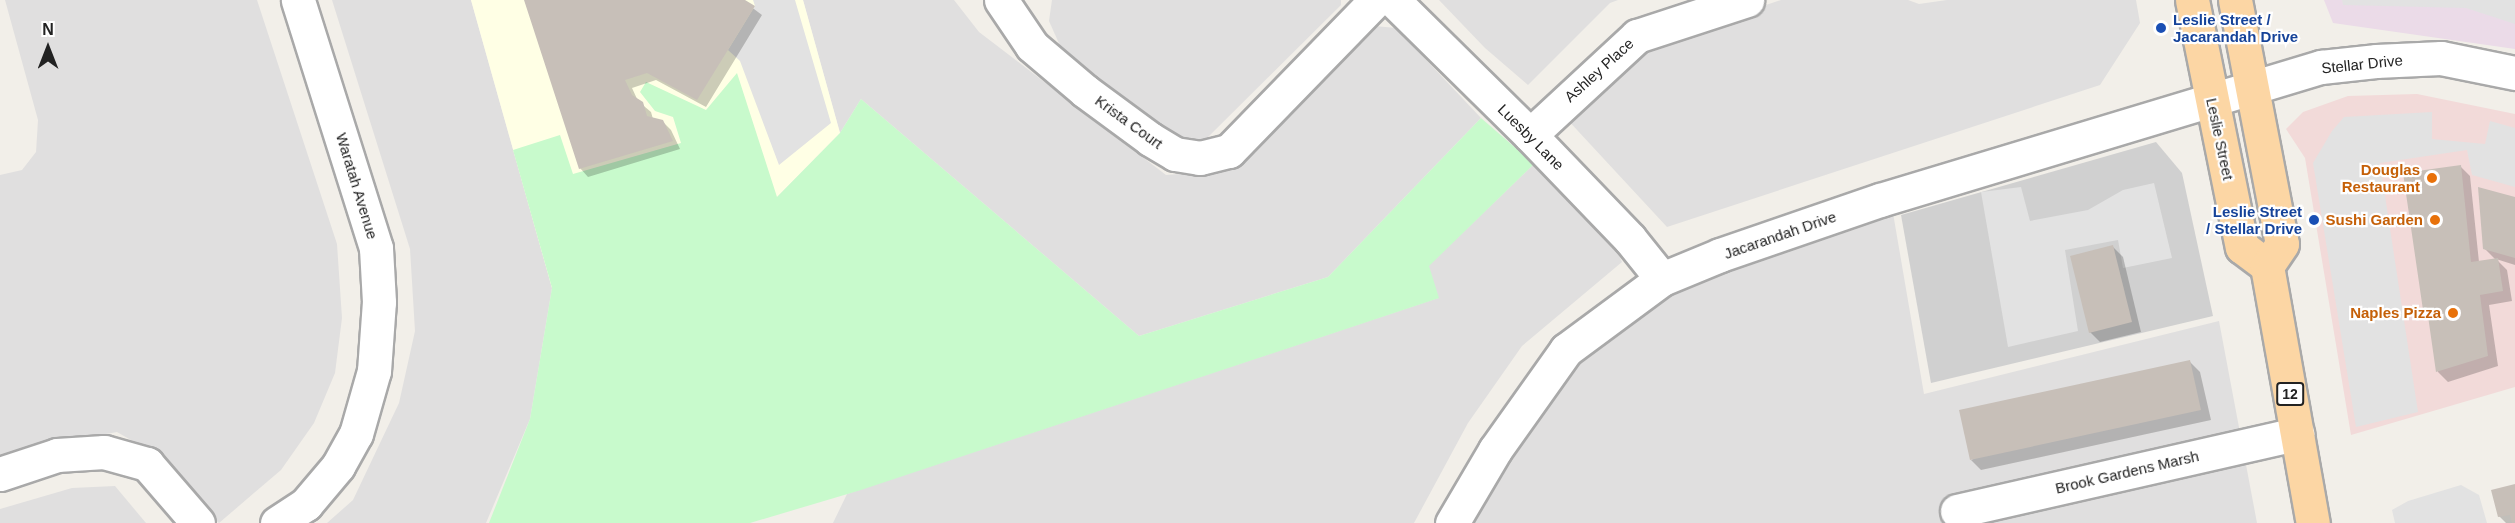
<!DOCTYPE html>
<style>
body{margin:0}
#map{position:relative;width:2515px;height:523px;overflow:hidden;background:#f2efe9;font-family:Arial,sans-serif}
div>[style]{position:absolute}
.residential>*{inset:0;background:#e0dfdf}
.commercial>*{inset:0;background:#f2dad9}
.industrial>*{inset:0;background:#ebdbe8}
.education>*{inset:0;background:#ffffe5}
.religious>*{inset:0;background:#d0d0d0}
.park>*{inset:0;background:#c8facc}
.parking>*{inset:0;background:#e2e2e2}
.shadow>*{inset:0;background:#0003}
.building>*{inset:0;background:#c7bfb8}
.roads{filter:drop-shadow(2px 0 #a9a9a9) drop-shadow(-2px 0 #a9a9a9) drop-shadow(0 2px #a9a9a9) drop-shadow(0 -2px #a9a9a9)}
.minor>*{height:33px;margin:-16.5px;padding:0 16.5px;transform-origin:16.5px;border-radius:16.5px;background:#fff}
.major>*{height:33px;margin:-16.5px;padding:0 16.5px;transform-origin:16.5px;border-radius:16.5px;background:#fcd6a4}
.dots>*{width:16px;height:16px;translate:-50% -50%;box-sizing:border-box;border:3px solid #fff;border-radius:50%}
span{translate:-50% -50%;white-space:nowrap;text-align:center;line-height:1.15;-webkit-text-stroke:4.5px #fff;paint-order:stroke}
.shield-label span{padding:2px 4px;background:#fff;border:2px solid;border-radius:4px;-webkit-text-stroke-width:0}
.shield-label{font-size:14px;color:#222;font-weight:700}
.transit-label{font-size:15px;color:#164399;font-weight:700}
.left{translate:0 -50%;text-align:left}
.right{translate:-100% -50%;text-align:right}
.street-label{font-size:15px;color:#222}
.food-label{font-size:15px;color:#c56008;font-weight:700}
.north{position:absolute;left:18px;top:18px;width:60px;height:60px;-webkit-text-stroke:4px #fff;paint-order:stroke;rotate:0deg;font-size:16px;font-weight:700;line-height:24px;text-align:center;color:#222}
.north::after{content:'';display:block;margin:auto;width:21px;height:27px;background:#222;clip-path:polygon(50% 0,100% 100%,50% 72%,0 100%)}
</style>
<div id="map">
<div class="residential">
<i style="clip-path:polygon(5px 0,257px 0,337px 244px,342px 318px,335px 373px,314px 423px,281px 470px,219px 523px,202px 508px,164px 459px,117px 432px,45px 445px,0 456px,0 175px,22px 170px,36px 152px,38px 120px)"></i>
<i style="clip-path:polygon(332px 0,471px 0,552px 288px,530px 419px,486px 523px,327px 523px,353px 500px,399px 403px,415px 331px,410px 249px)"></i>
<i style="clip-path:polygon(803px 0,954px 0,979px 32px,1166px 175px,1219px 171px,1263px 139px,1364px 25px,1396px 28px,1481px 118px,1328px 277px,1139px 336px,861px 99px,840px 133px)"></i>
<i style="clip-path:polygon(1052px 0,1341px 0,1341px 5px,1203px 142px,1177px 142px,1148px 124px,1061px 48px,1049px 21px)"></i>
<i style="clip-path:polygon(1439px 0,1618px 0,1610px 3px,1528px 85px,1485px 48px)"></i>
<i style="clip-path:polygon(1781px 0,1908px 0,1919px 4px,1947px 0,2136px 0,2140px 23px,2100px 85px,1667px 227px,1565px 117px,1645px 46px)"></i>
<i style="clip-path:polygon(1534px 164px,1614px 244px,1622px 262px,1522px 346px,1468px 423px,1414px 523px,833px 523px,847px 494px,1438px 298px,1428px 266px)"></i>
<i style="clip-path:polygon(1893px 213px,1924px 394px,2219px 321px,2257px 523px,1468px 523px,1489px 479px,1584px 351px,1656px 300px,1757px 255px)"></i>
<i style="clip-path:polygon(115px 486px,146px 523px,0 523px,0 509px,72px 488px)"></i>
</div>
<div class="commercial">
<i style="clip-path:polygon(2417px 94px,2515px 114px,2515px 387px,2351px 435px,2305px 158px,2286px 129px,2303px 112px,2348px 96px)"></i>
</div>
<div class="industrial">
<i style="clip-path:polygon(2324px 0,2515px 0,2515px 49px,2333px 23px)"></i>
</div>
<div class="education">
<i style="clip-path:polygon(471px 0,803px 0,840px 133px,725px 250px,552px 288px)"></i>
</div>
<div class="religious">
<i style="clip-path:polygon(2156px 142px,2182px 173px,2213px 316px,1931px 383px,1901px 215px)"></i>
</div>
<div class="park">
<i style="clip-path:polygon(737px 73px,777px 197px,840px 133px,861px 99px,1139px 336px,1328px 277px,1481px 118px,1534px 164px,1429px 266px,1439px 298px,861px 490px,750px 523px,489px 523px,530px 419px,552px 288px,513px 150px,560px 135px,573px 174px,681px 143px,673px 117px,655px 111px,640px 92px,646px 82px,706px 110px)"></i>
</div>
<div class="parking">
<i style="clip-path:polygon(753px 0,795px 0,831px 123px,779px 165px,740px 61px,728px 50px,755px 6px)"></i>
<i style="clip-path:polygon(2342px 0,2515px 0,2515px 24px,2466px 8px,2343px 5px)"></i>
<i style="clip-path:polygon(2432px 112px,2432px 139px,2485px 144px,2490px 121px,2515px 128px,2515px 187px,2472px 175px,2467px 150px,2380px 163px,2418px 412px,2356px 427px,2313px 163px,2332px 131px,2344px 117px)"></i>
<i style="clip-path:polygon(2154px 183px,2172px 258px,2123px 268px,2118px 240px,2065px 250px,2078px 331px,2008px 347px,1981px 192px,2021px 187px,2030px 221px,2088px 210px,2123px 190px)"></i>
<i style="clip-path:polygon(2461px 485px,2479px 495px,2487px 523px,2395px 523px,2392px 510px,2408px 501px)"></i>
</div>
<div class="shadow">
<i style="clip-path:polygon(526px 0,742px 0,762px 15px,706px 107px,656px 80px,632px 88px,638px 101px,651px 112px,653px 119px,663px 122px,671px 130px,680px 149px,588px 177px,580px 168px)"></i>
<i style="clip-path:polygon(2460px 166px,2470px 176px,2479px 262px,2496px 260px,2484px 248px,2515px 198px,2515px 265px,2496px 259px,2507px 270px,2512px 301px,2489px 305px,2498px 366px,2448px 382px,2438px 372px,2430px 315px,2424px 309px)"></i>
<i style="clip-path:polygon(2113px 247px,2123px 257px,2141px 332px,2100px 342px,2090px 332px)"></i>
<i style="clip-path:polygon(2190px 362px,2200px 372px,2211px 420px,1981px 470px,1971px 460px)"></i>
<i style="clip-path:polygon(2515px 486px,2515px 523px,2506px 523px,2499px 516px)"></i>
</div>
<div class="building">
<i style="clip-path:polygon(524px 0,745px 0,755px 6px,697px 100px,647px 73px,625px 80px,632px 95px,643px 102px,647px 116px,663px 120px,673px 141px,579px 169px)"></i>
<i style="clip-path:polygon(2461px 165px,2471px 262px,2498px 258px,2503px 291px,2480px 295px,2488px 356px,2436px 372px,2427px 309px,2423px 310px,2403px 173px)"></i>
<i style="clip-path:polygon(2478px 187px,2515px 197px,2515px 258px,2483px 249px)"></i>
<i style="clip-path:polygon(2113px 245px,2132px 322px,2089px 333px,2070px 256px)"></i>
<i style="clip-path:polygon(2190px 360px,2201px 410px,1970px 460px,1959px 410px)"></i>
<i style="clip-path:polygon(2515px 484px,2515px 523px,2512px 523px,2510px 515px,2498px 517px,2491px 490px)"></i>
</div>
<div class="roads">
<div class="minor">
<i style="left:1001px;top:0;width:55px;rotate:56deg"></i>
<i style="left:1032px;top:46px;width:70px;rotate:40.3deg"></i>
<i style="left:1085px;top:91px;width:81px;rotate:36.4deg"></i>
<i style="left:1150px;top:139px;width:29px;rotate:31deg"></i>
<i style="left:1175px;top:154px;width:25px;rotate:9deg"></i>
<i style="left:1200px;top:158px;width:30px;rotate:-14deg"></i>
<i style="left:1229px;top:151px;width:211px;rotate:-45.8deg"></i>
<i style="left:1393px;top:0;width:192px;rotate:44.6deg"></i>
<i style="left:1530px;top:135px;width:144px;rotate:46.1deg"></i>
<i style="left:1630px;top:239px;width:51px;rotate:51.3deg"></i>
<i style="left:1530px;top:135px;width:146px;rotate:-42.8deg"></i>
<i style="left:1637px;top:36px;width:116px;rotate:-18.1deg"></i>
<i style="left:0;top:474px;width:60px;rotate:-18.4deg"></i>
<i style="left:57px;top:455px;width:47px;rotate:-3.7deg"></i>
<i style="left:104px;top:452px;width:45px;rotate:15.6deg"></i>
<i style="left:147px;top:464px;width:78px;rotate:49.2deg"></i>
<i style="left:1957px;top:511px;width:349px;rotate:-12.8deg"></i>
<i style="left:277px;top:523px;width:35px;rotate:-33deg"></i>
<i style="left:306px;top:504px;width:50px;rotate:-49.9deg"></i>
<i style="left:338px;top:466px;width:37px;rotate:-61deg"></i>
<i style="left:356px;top:434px;width:66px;rotate:-74.1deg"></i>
<i style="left:374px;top:371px;width:69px;rotate:-85.9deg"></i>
<i style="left:379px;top:302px;width:54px;rotate:-93.2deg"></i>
<i style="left:376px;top:248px;width:260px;rotate:-107.5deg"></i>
<i style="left:1452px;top:523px;width:85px;rotate:-59.5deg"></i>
<i style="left:1495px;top:450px;width:123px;rotate:-54.6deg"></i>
<i style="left:1566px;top:350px;width:119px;rotate:-36.5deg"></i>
<i style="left:1662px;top:279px;width:63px;rotate:-22.5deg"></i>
<i style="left:1720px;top:255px;width:169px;rotate:-19deg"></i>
<i style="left:1880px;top:200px;width:461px;rotate:-16.8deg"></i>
<i style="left:2321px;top:67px;width:55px;rotate:-6.2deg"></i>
<i style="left:2376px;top:61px;width:65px;rotate:-2.6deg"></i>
<i style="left:2441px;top:58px;width:76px;rotate:11.5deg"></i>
</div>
<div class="major">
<i style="left:2192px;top:0;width:252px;rotate:78.6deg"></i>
<i style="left:2242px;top:247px;width:31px;rotate:37deg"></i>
<i style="left:2267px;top:266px;width:261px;rotate:79.9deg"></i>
<i style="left:2235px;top:0;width:248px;rotate:79.1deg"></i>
<i style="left:2282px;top:244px;width:27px;rotate:124deg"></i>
</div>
</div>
<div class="dots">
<i style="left:2161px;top:28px;background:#1a4fb4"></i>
<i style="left:2432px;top:178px;background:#e8710a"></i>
<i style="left:2314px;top:220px;background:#1a4fb4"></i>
<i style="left:2435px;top:220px;background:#e8710a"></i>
<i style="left:2453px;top:313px;background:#e8710a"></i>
</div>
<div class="shield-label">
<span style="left:2290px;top:394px">12</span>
</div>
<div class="transit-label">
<span class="left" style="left:2173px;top:28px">Leslie Street /<br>Jacarandah Drive</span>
<span class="right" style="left:2302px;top:220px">Leslie Street<br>/ Stellar Drive</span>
</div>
<div class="street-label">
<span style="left:2362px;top:64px;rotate:-6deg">Stellar Drive</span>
<span style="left:1599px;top:70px;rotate:-42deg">Ashley Place</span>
<span style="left:1129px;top:122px;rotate:36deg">Krista Court</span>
<span style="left:1531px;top:137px;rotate:45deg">Luesby Lane</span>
<span style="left:2220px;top:139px;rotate:78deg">Leslie Street</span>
<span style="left:357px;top:186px;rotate:73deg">Waratah Avenue</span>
<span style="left:1780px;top:235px;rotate:-19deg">Jacarandah Drive</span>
<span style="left:2127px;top:472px;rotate:-13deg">Brook Gardens Marsh</span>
</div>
<div class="food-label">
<span class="right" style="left:2420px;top:178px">Douglas<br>Restaurant</span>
<span class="right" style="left:2423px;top:220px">Sushi Garden</span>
<span class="right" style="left:2441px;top:313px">Naples Pizza</span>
</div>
<div class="north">N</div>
</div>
